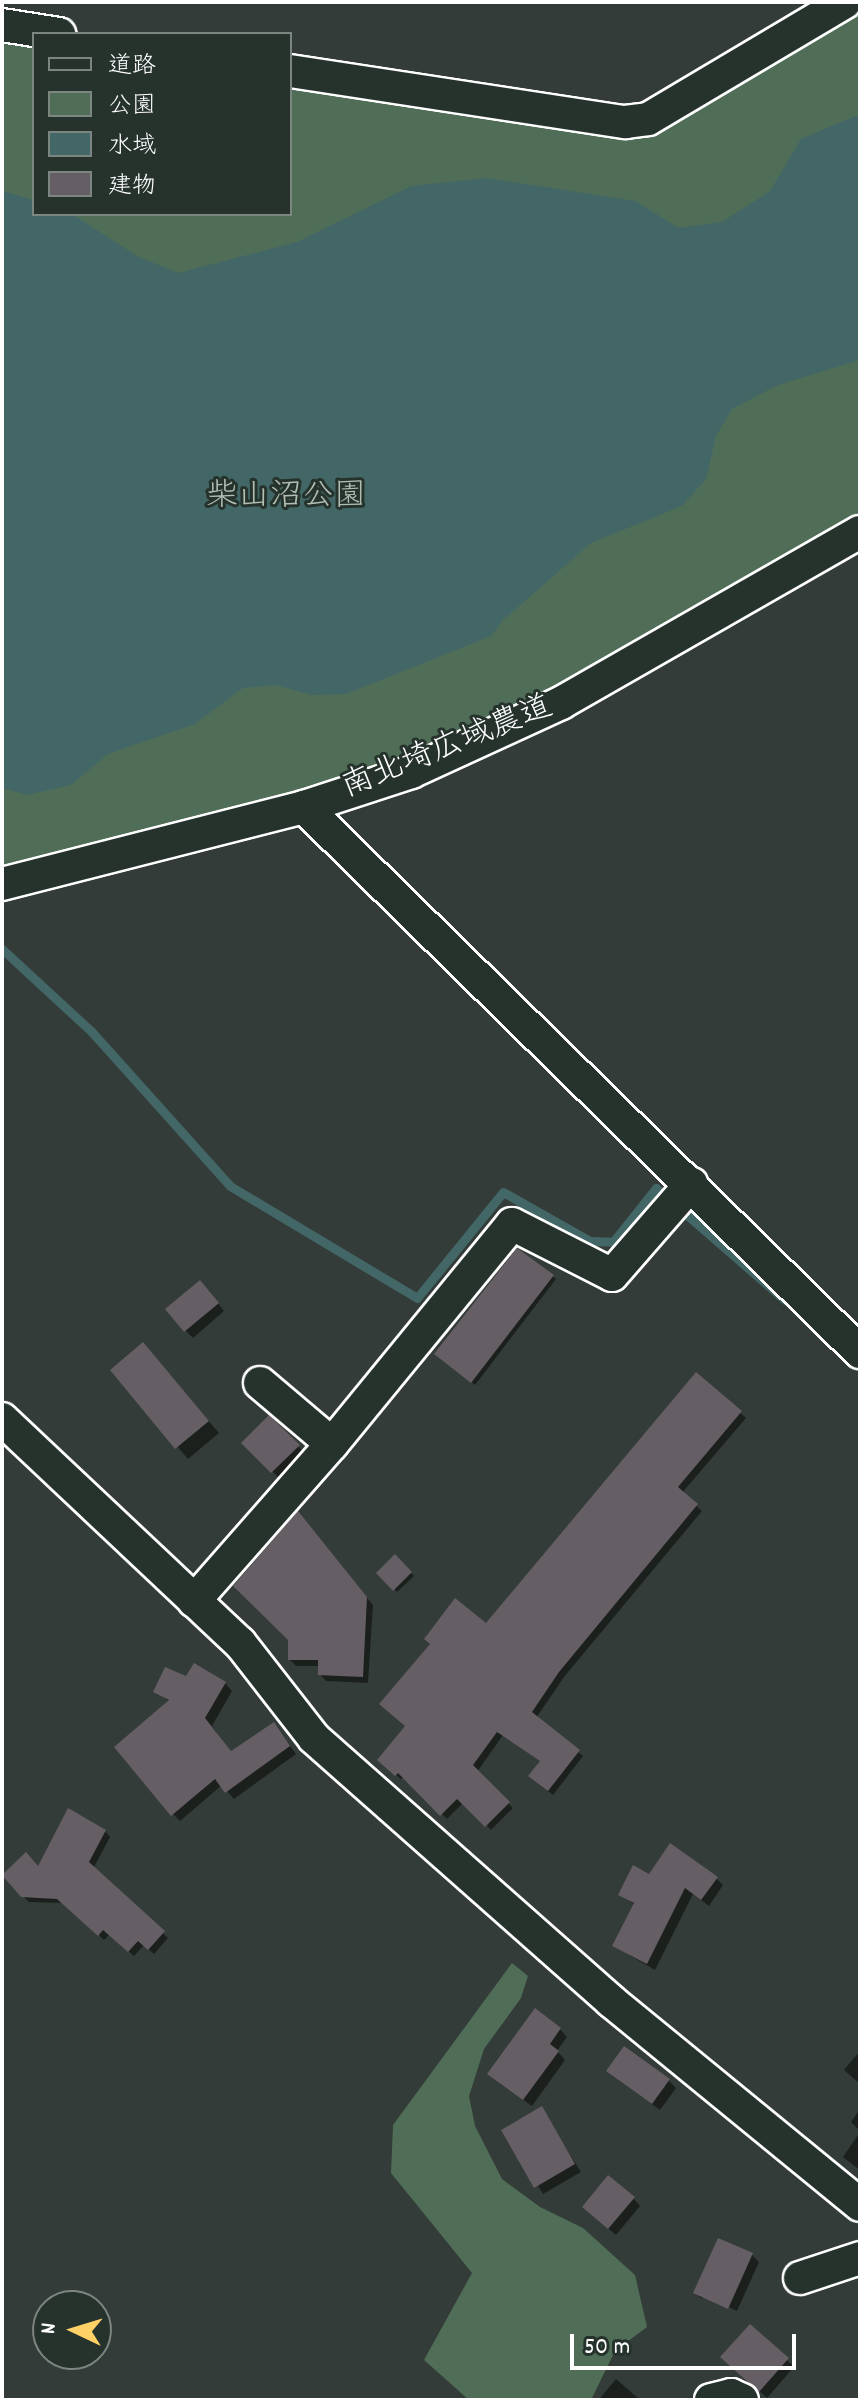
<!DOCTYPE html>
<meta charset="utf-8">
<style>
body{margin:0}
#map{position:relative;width:862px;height:2402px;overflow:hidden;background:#333c38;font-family:Dekko,"Klee One",sans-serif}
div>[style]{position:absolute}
.green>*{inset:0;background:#506e57}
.water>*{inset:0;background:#426766}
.shadow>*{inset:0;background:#0007}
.stream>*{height:9px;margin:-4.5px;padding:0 4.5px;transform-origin:4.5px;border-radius:4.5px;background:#426766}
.building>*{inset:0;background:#665e65}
.roads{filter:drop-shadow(2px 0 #fff) drop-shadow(-2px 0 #fff) drop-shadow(0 2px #fff) drop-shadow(0 -2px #fff)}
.minor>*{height:32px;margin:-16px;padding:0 16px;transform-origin:16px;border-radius:16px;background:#26332d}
span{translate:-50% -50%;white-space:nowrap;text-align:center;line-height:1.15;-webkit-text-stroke:6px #26332d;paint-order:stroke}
.park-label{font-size:32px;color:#b0beb3}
.street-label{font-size:32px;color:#fff}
.frame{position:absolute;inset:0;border:4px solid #fff;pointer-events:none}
.legend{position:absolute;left:32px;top:32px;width:260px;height:184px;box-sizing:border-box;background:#26332d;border:2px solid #7d8581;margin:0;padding:10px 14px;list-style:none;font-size:24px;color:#fff}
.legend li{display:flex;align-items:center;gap:16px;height:40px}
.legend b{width:40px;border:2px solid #7d8581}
.north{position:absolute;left:32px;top:2290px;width:80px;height:80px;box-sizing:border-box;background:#26332d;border:2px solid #7d8581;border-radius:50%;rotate:274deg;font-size:22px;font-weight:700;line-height:32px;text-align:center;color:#fff}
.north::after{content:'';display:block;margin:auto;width:28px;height:36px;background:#ffd166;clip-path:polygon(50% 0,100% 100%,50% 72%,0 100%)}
.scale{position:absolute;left:570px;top:2334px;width:226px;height:36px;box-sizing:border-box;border:4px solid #fff;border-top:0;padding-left:10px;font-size:24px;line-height:28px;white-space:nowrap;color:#fff;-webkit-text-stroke:6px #26332d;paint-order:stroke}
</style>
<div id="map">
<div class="green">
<i style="clip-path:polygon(860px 2px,860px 515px,474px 733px,353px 776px,2px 868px,2px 37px,34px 42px,34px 214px,290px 214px,290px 81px,647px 133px)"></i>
<i style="clip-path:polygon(512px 1963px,528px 1976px,521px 1998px,484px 2049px,469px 2096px,475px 2126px,502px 2179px,540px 2207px,583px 2228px,635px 2275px,647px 2327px,615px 2351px,591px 2400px,469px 2400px,424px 2360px,472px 2273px,391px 2173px,393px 2125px)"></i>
</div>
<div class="water">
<i style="clip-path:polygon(860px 114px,860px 360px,778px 385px,732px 409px,716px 436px,706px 479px,682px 506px,591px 543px,503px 620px,491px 636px,346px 694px,312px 695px,275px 685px,243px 688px,195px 724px,108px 754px,71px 785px,27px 795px,2px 788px,2px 191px,34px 200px,34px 214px,72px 214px,137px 256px,178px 273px,297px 242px,411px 186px,487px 178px,635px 201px,679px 228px,722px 222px,770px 191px,801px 139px)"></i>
</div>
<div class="shadow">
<i style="clip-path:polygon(517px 1251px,556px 1279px,475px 1385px,440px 1357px)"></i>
<i style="clip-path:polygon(207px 1289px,224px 1311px,193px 1338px,185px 1330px)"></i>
<i style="clip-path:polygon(143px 1344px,219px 1433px,188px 1459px,112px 1370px)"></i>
<i style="clip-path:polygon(696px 1375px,746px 1418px,682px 1493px,702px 1511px,564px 1677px,536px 1718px,583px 1756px,553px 1795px,536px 1781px,542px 1762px,503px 1735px,477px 1772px,513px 1808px,491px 1830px,464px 1802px,447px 1819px,404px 1776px,401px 1779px,384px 1765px,487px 1626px)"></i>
<i style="clip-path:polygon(269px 1418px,305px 1453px,280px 1479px,244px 1443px)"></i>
<i style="clip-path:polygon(304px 1520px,373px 1605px,368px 1683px,326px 1681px,320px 1674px,320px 1666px,296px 1666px,290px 1660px)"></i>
<i style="clip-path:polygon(395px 1557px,414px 1576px,397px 1592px,379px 1573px)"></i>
<i style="clip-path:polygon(186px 1679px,225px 1683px,232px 1691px,212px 1726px,232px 1753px,273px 1724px,296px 1754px,234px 1799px,222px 1785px,180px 1821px,173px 1814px,170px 1702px,156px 1691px)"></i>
<i style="clip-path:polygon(105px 1831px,110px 1837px,93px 1869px,168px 1938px,154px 1954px,144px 1945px,134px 1956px,110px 1934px,104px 1940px,64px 1903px,29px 1902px,23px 1896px,39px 1869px)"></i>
<i style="clip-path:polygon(650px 1876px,716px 1878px,723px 1885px,709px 1906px,693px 1894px,655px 1970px,614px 1946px,635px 1905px,620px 1894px)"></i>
<i style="clip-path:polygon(560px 2029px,567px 2037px,557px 2051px,565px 2060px,532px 2106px,497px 2081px)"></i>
<i style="clip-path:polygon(860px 2051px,860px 2084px,844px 2070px)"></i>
<i style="clip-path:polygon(616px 2078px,668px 2080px,676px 2088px,660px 2110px)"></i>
<i style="clip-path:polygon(541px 2109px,581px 2172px,543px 2194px,503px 2131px)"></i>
<i style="clip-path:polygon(860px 2109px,860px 2131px,851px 2122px)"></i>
<i style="clip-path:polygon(860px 2132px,860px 2170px,843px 2157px)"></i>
<i style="clip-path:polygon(633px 2198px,640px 2206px,616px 2235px,591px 2214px)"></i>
<i style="clip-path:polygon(752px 2255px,759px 2262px,737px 2311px,702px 2295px,702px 2299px,696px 2293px)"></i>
<i style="clip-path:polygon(787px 2360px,794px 2367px,767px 2398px,730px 2364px)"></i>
<i style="clip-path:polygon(616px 2379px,640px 2400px,603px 2400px,601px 2397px)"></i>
</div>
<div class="stream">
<i style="left:2px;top:949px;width:121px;rotate:42.7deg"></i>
<i style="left:91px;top:1031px;width:208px;rotate:48.1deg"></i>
<i style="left:230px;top:1186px;width:218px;rotate:30.9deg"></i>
<i style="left:417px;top:1298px;width:136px;rotate:-50.9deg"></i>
<i style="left:503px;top:1192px;width:100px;rotate:29.4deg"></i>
<i style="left:590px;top:1241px;width:23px;rotate:2deg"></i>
<i style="left:613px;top:1242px;width:69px;rotate:-51.5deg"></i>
<i style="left:656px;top:1188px;width:171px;rotate:41deg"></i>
</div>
<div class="building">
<i style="clip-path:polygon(517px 1248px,554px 1275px,471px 1383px,434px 1354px)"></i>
<i style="clip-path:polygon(200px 1280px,219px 1303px,184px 1332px,165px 1309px)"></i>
<i style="clip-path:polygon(143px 1342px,209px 1421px,175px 1449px,110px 1370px)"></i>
<i style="clip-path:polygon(696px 1372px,742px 1411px,678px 1487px,698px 1504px,559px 1672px,532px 1712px,580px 1750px,548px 1791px,528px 1776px,540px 1761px,497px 1732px,473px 1765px,510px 1802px,485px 1827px,457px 1799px,440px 1816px,398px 1773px,395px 1776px,377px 1760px,405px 1726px,379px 1704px,430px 1644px,424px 1639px,455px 1598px,486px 1623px)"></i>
<i style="clip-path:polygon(269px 1415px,300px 1445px,271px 1473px,241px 1443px)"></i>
<i style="clip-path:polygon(298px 1511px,367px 1597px,363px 1677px,318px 1675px,318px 1660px,288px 1660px,288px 1640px,233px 1586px)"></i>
<i style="clip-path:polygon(395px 1554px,412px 1572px,393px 1591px,376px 1573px)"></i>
<i style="clip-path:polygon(194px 1663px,226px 1682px,205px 1718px,231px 1751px,274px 1722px,290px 1746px,225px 1793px,215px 1779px,171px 1816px,114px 1747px,169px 1700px,153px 1692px,165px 1667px,186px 1676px)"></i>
<i style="clip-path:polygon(68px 1808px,106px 1830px,89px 1862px,165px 1931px,148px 1950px,138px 1941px,128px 1952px,103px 1930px,98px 1936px,57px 1899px,21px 1897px,2px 1875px,26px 1852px,38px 1866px)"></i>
<i style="clip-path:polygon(670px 1843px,718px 1877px,701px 1900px,685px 1888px,647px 1964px,612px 1946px,634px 1903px,618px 1895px,633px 1865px,649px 1874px)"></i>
<i style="clip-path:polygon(535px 2008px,561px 2028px,550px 2044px,559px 2051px,523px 2100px,487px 2074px)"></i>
<i style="clip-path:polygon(624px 2046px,670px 2079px,652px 2104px,606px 2071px)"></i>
<i style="clip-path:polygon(542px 2106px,575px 2164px,534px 2188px,501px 2130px)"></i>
<i style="clip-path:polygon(608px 2175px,635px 2197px,608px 2229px,582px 2207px)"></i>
<i style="clip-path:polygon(718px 2238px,753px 2253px,728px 2309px,693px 2293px)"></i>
<i style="clip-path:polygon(750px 2324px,789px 2358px,759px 2392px,720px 2357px)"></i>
</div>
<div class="roads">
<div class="minor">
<i style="left:2px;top:25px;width:58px;rotate:9deg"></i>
<i style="left:290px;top:71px;width:339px;rotate:8.7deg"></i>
<i style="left:625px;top:122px;width:23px;rotate:-7deg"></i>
<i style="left:648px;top:119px;width:229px;rotate:-30.7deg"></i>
<i style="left:304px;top:807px;width:779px;rotate:44.43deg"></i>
<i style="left:2px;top:884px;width:312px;rotate:-14.3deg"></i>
<i style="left:304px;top:807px;width:113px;rotate:-18.1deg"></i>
<i style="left:411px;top:772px;width:165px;rotate:-24.7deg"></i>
<i style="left:561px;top:703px;width:344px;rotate:-29.8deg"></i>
<i style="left:260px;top:1383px;width:94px;rotate:40.3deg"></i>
<i style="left:2px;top:1419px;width:327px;rotate:43.3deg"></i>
<i style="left:240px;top:1643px;width:120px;rotate:52.1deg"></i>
<i style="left:314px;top:1738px;width:397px;rotate:41.5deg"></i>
<i style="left:611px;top:2001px;width:322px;rotate:39.3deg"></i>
<i style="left:194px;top:1601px;width:209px;rotate:-48.7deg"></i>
<i style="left:332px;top:1444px;width:284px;rotate:-50.7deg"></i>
<i style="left:512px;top:1224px;width:112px;rotate:27deg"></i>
<i style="left:612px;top:1275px;width:121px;rotate:-49deg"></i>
<i style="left:800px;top:2278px;width:63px;rotate:-18.4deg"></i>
<i style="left:711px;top:2400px;width:21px;rotate:-14deg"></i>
<i style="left:731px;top:2395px;width:12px;rotate:24deg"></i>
</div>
</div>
<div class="park-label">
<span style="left:286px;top:498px">柴山沼公園</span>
</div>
<div class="street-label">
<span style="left:448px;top:749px;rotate:-22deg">南北埼広域農道</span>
</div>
<div class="frame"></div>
<ul class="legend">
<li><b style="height:10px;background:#26332d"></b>道路</li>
<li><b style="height:22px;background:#506e57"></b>公園</li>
<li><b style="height:22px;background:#426766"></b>水域</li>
<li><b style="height:22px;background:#665e65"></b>建物</li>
</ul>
<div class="north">N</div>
<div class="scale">50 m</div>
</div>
